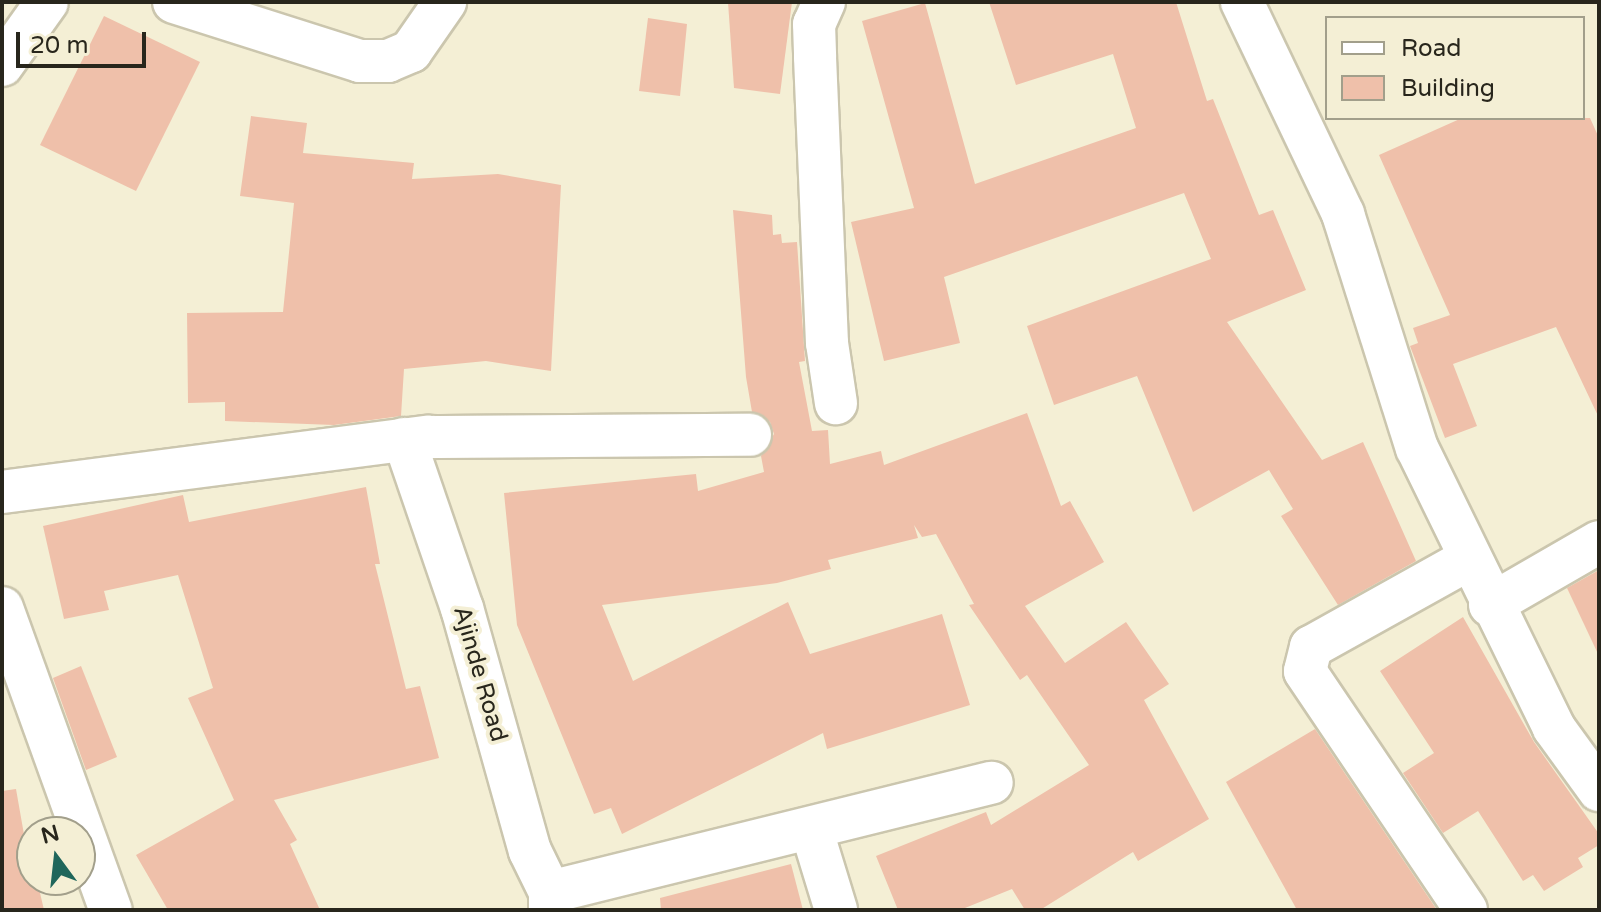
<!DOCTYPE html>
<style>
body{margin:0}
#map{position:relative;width:1601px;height:912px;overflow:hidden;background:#f4efd5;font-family:"Varela Round",sans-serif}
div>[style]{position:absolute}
.building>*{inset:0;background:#efc0aa}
.roads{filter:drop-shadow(2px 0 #cbc6ae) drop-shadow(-2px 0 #cbc6ae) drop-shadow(0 2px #cbc6ae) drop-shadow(0 -2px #cbc6ae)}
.minor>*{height:42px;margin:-21px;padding:0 21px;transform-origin:21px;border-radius:21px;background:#fff}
span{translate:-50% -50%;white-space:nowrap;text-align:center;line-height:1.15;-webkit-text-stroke:8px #f4efd5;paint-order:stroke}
.street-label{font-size:24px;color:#28261c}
.frame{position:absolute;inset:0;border:4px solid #28261c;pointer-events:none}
.legend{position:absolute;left:1325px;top:16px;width:260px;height:104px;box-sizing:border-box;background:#f4efd5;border:2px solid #a29f8b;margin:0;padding:10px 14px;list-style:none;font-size:24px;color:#28261c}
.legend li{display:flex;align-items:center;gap:16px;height:40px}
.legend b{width:40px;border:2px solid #a29f8b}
.north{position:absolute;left:16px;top:816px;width:80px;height:80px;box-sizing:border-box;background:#f4efd5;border:2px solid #a29f8b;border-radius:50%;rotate:345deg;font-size:22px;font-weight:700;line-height:32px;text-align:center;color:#28261c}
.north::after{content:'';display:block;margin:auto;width:28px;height:36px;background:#1f665b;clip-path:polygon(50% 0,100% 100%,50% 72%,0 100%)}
.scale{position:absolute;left:16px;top:32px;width:130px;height:36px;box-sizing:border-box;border:4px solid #28261c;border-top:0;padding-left:10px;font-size:24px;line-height:28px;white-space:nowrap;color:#28261c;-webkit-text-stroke:6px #f4efd5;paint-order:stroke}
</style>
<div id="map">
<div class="building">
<i style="clip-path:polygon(728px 2px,792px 2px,780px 94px,734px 88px)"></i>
<i style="clip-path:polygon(989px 2px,1176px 2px,1207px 101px,1213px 99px,1259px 215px,1273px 210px,1306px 290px,1227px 322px,1322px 460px,1363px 442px,1416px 561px,1338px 605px,1281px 516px,1293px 509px,1269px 470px,1193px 512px,1137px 376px,1054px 405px,1027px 326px,1211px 259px,1184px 193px,944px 277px,960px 343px,884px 361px,851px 222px,914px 208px,862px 21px,925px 3px,975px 184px,1136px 128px,1113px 54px,1016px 85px)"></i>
<i style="clip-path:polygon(104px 16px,200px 62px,136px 191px,40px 145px)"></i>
<i style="clip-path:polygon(648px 18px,687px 24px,680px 96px,639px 91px)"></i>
<i style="clip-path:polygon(251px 116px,307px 123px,303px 153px,414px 163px,412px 179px,498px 174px,561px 185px,551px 371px,486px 361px,404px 369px,401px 416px,334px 425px,225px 421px,225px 402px,188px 403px,187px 313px,283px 312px,294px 203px,240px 196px)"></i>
<i style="clip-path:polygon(1462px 118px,1590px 118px,1599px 138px,1599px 418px,1556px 327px,1453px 364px,1477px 426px,1445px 438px,1410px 346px,1418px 343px,1413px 328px,1450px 315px,1379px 155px)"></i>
<i style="clip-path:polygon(733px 210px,772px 215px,773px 235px,781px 234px,782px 243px,797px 242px,805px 361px,799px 362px,812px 431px,828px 430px,830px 464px,881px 451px,884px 465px,1027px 413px,1061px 506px,1070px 501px,1104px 562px,1025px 606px,1065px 663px,1126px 622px,1169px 684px,1144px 700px,1209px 819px,1138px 861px,1133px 852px,1040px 910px,1025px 910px,1012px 889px,960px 910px,898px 910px,876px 856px,986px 812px,991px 825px,1089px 765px,1027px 675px,1020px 680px,969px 605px,974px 604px,936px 534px,922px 537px,914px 525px,918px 538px,828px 560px,831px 569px,777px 583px,602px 605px,633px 681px,788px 602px,810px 654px,942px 614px,970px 705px,827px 749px,823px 733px,622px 834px,611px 808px,594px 814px,517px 625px,504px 493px,696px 474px,698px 491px,764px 472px,761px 456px,774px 434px,770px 422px,752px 412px,746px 377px)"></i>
<i style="clip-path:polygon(366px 487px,380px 564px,375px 564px,406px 689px,420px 686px,439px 758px,274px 800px,297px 840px,290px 844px,320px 910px,168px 910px,136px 855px,234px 800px,188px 698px,213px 688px,178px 575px,104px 591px,109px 610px,64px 619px,43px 526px,183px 495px,189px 522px)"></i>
<i style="clip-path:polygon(1599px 570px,1599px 656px,1567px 588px)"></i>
<i style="clip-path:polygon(1463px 617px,1534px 742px,1599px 834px,1599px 845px,1578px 858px,1583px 867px,1544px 891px,1533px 875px,1523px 881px,1478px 811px,1443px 833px,1403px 773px,1434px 753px,1380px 671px)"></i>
<i style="clip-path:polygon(81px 666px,117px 757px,86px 770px,53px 678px)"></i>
<i style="clip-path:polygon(1315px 729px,1348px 778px,1437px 910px,1297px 910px,1226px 782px)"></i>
<i style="clip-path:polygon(16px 789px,32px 880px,37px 880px,44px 910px,2px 910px,2px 791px)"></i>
<i style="clip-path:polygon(791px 864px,803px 910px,661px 910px,660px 898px)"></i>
</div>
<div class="roads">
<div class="minor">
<i style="left:174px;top:2px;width:195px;rotate:17.6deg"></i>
<i style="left:360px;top:61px;width:28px"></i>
<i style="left:388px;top:61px;width:25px;rotate:-23deg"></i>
<i style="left:411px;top:51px;width:60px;rotate:-55.2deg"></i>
<i style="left:824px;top:2px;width:24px;rotate:114deg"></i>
<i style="left:814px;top:24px;width:33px;rotate:88deg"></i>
<i style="left:815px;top:57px;width:286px;rotate:87.6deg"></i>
<i style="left:827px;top:343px;width:61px;rotate:81.5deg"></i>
<i style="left:1242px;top:2px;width:235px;rotate:64.5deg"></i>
<i style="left:1343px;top:214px;width:245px;rotate:72.5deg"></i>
<i style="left:1417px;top:448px;width:312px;rotate:63.9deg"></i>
<i style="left:1554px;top:728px;width:77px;rotate:54deg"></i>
<i style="left:2px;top:65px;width:77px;rotate:-54.5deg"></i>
<i style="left:404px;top:439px;width:179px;rotate:71.1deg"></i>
<i style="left:462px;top:608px;width:252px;rotate:74.4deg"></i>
<i style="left:530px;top:851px;width:46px;rotate:64deg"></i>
<i style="left:550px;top:892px;width:18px;rotate:90deg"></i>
<i style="left:2px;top:492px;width:430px;rotate:-7.4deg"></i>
<i style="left:428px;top:437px;width:322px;rotate:-0.4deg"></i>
<i style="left:1490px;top:605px;width:126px;rotate:-30deg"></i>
<i style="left:2px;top:608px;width:321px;rotate:70.2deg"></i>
<i style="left:811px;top:828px;width:86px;rotate:73deg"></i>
<i style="left:550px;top:892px;width:455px;rotate:-13.9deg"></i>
<i style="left:1466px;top:910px;width:288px;rotate:-124deg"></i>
<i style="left:1305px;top:671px;width:25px;rotate:-76deg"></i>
<i style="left:1311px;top:647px;width:181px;rotate:-29.1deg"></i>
</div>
</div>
<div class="street-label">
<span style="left:480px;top:674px;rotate:74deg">Ajinde Road</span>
</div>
<div class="frame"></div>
<ul class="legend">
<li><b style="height:10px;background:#fff"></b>Road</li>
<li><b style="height:22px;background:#efc0aa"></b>Building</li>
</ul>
<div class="north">N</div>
<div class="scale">20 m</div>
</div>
